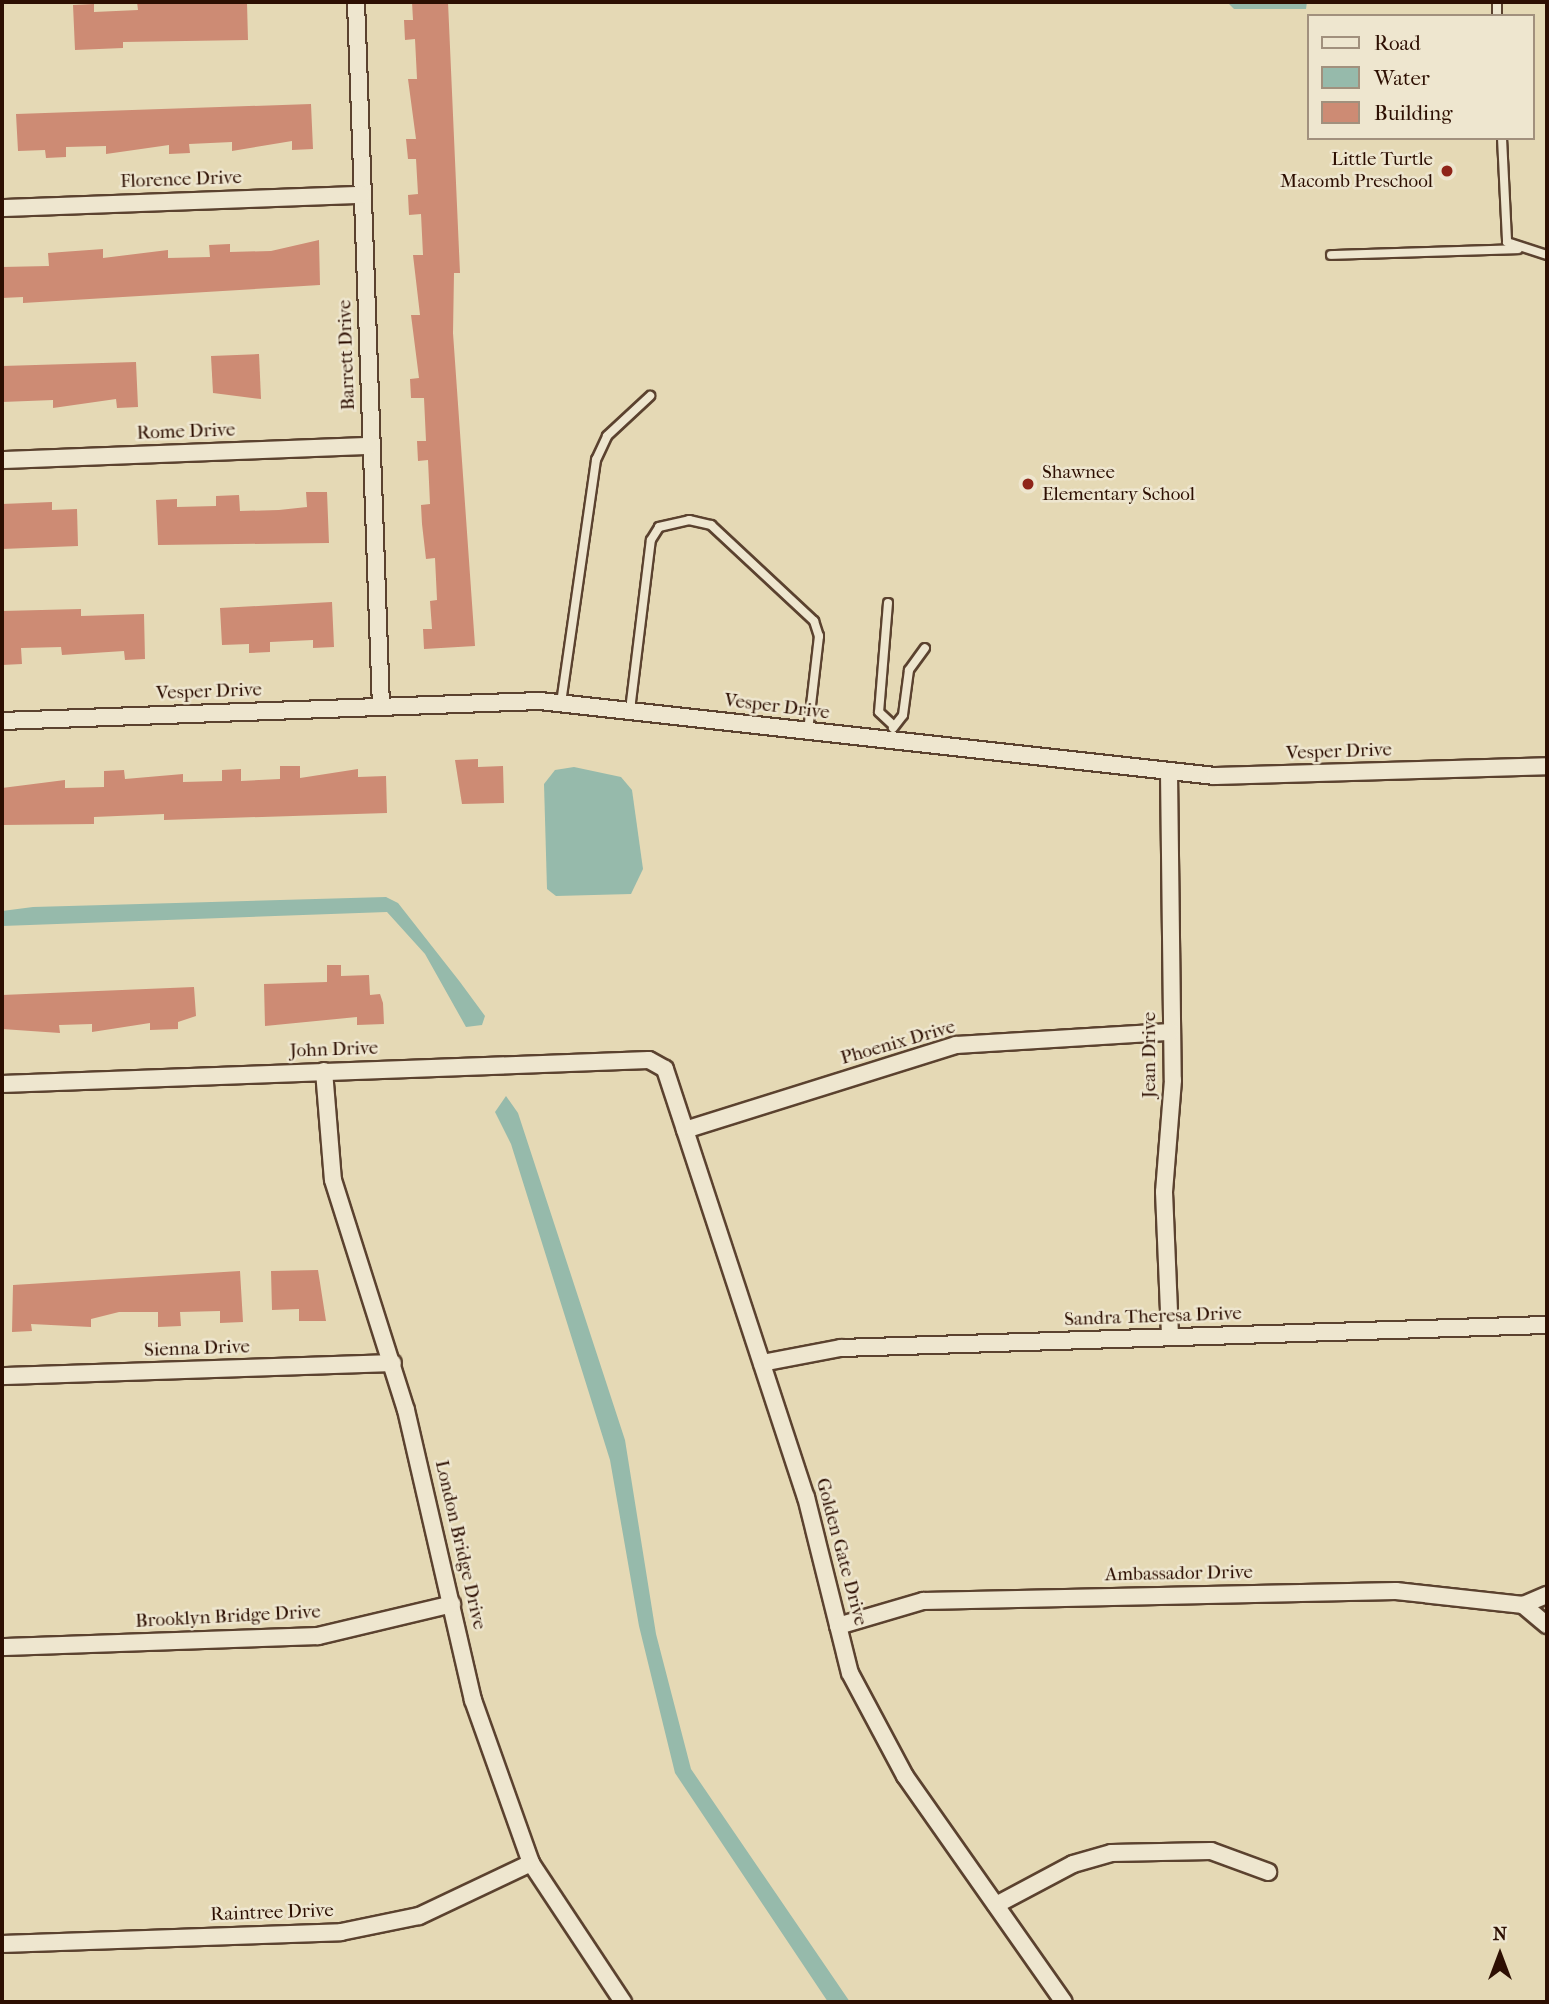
<!DOCTYPE html>
<style>
body{margin:0}
#map{position:relative;width:1549px;height:2004px;overflow:hidden;background:#e5d9b5;font-family:"IM FELL French Canon",serif}
div>[style]{position:absolute}
.water>*{inset:0;background:#96baab}
.building>*{inset:0;background:#cd8b74}
.roads{filter:drop-shadow(2px 0 #5b422f) drop-shadow(-2px 0 #5b422f) drop-shadow(0 2px #5b422f) drop-shadow(0 -2px #5b422f)}
.service>*{height:8px;margin:-4px;padding:0 4px;transform-origin:4px;border-radius:4px;background:#eee6cf}
.minor>*{height:16px;margin:-8px;padding:0 8px;transform-origin:8px;border-radius:8px;background:#eee6cf}
.dots>*{width:19px;height:19px;translate:-50% -50%;box-sizing:border-box;border:4px solid #eee6cf;border-radius:50%}
span{translate:-50% -50%;white-space:nowrap;text-align:center;line-height:1.15;-webkit-text-stroke:5px #eee6cf;paint-order:stroke}
.poi-label{font-size:19px;color:#2d0f02}
.right{translate:-100% -50%;text-align:right}
.left{translate:0 -50%;text-align:left}
.street-label{font-size:19px;color:#2d0f02}
.frame{position:absolute;inset:0;border:4px solid #2d0f02;pointer-events:none}
.legend{position:absolute;left:1307px;top:14px;width:228px;height:126px;box-sizing:border-box;background:#eee6cf;border:2px solid #a1907d;margin:0;padding:9px 12px;list-style:none;font-size:21px;color:#2d0f02}
.legend li{display:flex;align-items:center;gap:14px;height:35px}
.legend b{width:35px;border:2px solid #a1907d}
.north{position:absolute;left:1465px;top:1920px;width:70px;height:70px;-webkit-text-stroke:5px #eee6cf;paint-order:stroke;rotate:0deg;font-size:19px;font-weight:700;line-height:28px;text-align:center;color:#2d0f02}
.north::after{content:'';display:block;margin:auto;width:24px;height:32px;background:#2d0f02;clip-path:polygon(50% 0,100% 100%,50% 72%,0 100%)}
</style>
<div id="map">
<div class="water">
<i style="clip-path:polygon(1227px 2px,1307px 2px,1306px 9px,1234px 9px)"></i>
<i style="clip-path:polygon(574px 767px,621px 777px,632px 790px,643px 869px,631px 894px,556px 896px,547px 889px,544px 784px,555px 770px)"></i>
<i style="clip-path:polygon(386px 897px,398px 903px,460px 982px,485px 1016px,482px 1025px,466px 1027px,425px 954px,387px 912px,2px 926px,2px 911px,33px 907px)"></i>
<i style="clip-path:polygon(506px 1096px,518px 1113px,625px 1440px,656px 1634px,691px 1769px,850px 2002px,828px 2002px,675px 1773px,639px 1626px,610px 1460px,511px 1144px,495px 1112px)"></i>
</div>
<div class="building">
<i style="clip-path:polygon(137px 2px,247px 3px,248px 40px,123px 42px,123px 48px,75px 50px,73px 5px,94px 4px,94px 12px,138px 10px)"></i>
<i style="clip-path:polygon(412px 2px,448px 2px,460px 273px,454px 273px,453px 333px,475px 646px,424px 649px,423px 629px,432px 629px,430px 601px,437px 600px,435px 558px,426px 559px,422px 524px,421px 505px,430px 504px,428px 460px,418px 461px,417px 441px,426px 441px,424px 398px,411px 398px,410px 379px,419px 378px,411px 315px,420px 315px,413px 255px,423px 255px,421px 214px,409px 215px,408px 195px,418px 194px,416px 159px,408px 159px,406px 139px,416px 139px,408px 79px,417px 79px,415px 39px,405px 40px,404px 20px,413px 20px)"></i>
<i style="clip-path:polygon(311px 104px,313px 149px,292px 150px,292px 141px,232px 151px,232px 142px,189px 144px,190px 153px,169px 154px,169px 145px,106px 154px,106px 146px,66px 147px,66px 157px,46px 158px,45px 150px,18px 151px,16px 114px)"></i>
<i style="clip-path:polygon(319px 240px,320px 285px,23px 303px,23px 297px,2px 298px,2px 267px,49px 266px,48px 253px,103px 249px,103px 258px,168px 250px,168px 258px,210px 257px,209px 245px,230px 244px,230px 252px,271px 251px)"></i>
<i style="clip-path:polygon(259px 354px,261px 399px,213px 393px,211px 356px)"></i>
<i style="clip-path:polygon(136px 362px,138px 407px,117px 408px,116px 399px,53px 408px,53px 400px,2px 402px,2px 366px)"></i>
<i style="clip-path:polygon(306px 492px,327px 492px,329px 543px,158px 545px,156px 500px,177px 499px,177px 507px,216px 506px,216px 496px,239px 495px,240px 511px,279px 510px,307px 507px)"></i>
<i style="clip-path:polygon(52px 502px,52px 510px,77px 509px,78px 546px,2px 549px,2px 504px)"></i>
<i style="clip-path:polygon(332px 602px,334px 647px,313px 648px,313px 640px,270px 642px,270px 652px,249px 653px,249px 644px,222px 645px,220px 608px)"></i>
<i style="clip-path:polygon(81px 609px,81px 616px,144px 614px,145px 659px,125px 660px,124px 651px,62px 655px,61px 647px,21px 648px,22px 664px,2px 665px,2px 611px)"></i>
<i style="clip-path:polygon(478px 759px,478px 767px,503px 766px,504px 803px,462px 804px,455px 760px)"></i>
<i style="clip-path:polygon(280px 766px,300px 766px,300px 778px,358px 769px,358px 777px,386px 776px,387px 813px,164px 820px,164px 814px,94px 817px,94px 824px,2px 825px,2px 788px,65px 780px,65px 788px,104px 787px,104px 771px,124px 770px,125px 779px,183px 774px,183px 782px,222px 781px,222px 770px,241px 769px,241px 781px,280px 779px)"></i>
<i style="clip-path:polygon(327px 965px,341px 965px,341px 976px,369px 975px,370px 995px,380px 994px,383px 1003px,384px 1024px,357px 1025px,357px 1017px,265px 1026px,264px 984px,327px 982px)"></i>
<i style="clip-path:polygon(194px 987px,196px 1016px,178px 1022px,178px 1029px,150px 1030px,150px 1023px,92px 1032px,92px 1024px,59px 1025px,60px 1033px,2px 1029px,2px 995px)"></i>
<i style="clip-path:polygon(318px 1270px,326px 1321px,299px 1321px,299px 1309px,272px 1310px,271px 1271px)"></i>
<i style="clip-path:polygon(240px 1271px,243px 1322px,220px 1323px,220px 1311px,180px 1312px,181px 1326px,158px 1327px,158px 1312px,119px 1312px,91px 1319px,91px 1327px,31px 1324px,32px 1331px,12px 1332px,13px 1285px)"></i>
</div>
<div class="roads">
<div class="service">
<i style="left:1497px;top:2px;width:14px;rotate:90deg"></i>
<i style="left:1502px;top:138px;width:104px;rotate:87.2deg"></i>
<i style="left:1507px;top:242px;width:42px;rotate:18deg"></i>
<i style="left:1331px;top:255px;width:187px;rotate:-1.8deg"></i>
<i style="left:888px;top:603px;width:109px;rotate:94.7deg"></i>
<i style="left:879px;top:712px;width:19px;rotate:43deg"></i>
<i style="left:561px;top:703px;width:246px;rotate:-81.8deg"></i>
<i style="left:596px;top:460px;width:26px;rotate:-65deg"></i>
<i style="left:607px;top:436px;width:59px;rotate:-42.9deg"></i>
<i style="left:630px;top:710px;width:171px;rotate:-83deg"></i>
<i style="left:651px;top:540px;width:15px;rotate:-58deg"></i>
<i style="left:659px;top:527px;width:31px;rotate:-13deg"></i>
<i style="left:689px;top:520px;width:23px;rotate:13deg"></i>
<i style="left:711px;top:525px;width:141px;rotate:43deg"></i>
<i style="left:814px;top:621px;width:16px;rotate:72deg"></i>
<i style="left:819px;top:636px;width:96px;rotate:96.6deg"></i>
<i style="left:893px;top:728px;width:16px;rotate:-52deg"></i>
<i style="left:903px;top:715px;width:45px;rotate:-82.4deg"></i>
<i style="left:909px;top:670px;width:27px;rotate:-54deg"></i>
</div>
<div class="minor">
<i style="left:356px;top:2px;width:705px;rotate:87.97deg"></i>
<i style="left:2px;top:208px;width:360px;rotate:-2.1deg"></i>
<i style="left:2px;top:460px;width:369px;rotate:-2.2deg"></i>
<i style="left:2px;top:721px;width:538px;rotate:-2.13deg"></i>
<i style="left:540px;top:701px;width:679px;rotate:6.34deg"></i>
<i style="left:1215px;top:776px;width:332px;rotate:-1.7deg"></i>
<i style="left:1169px;top:773px;width:307px;rotate:89.3deg"></i>
<i style="left:1173px;top:1080px;width:112px;rotate:94.6deg"></i>
<i style="left:1164px;top:1192px;width:145px;rotate:87.6deg"></i>
<i style="left:324px;top:1071px;width:109px;rotate:85.3deg"></i>
<i style="left:333px;top:1180px;width:241px;rotate:72.4deg"></i>
<i style="left:406px;top:1410px;width:298px;rotate:77deg"></i>
<i style="left:473px;top:1700px;width:173px;rotate:70.4deg"></i>
<i style="left:531px;top:1863px;width:167px;rotate:56.5deg"></i>
<i style="left:2px;top:1084px;width:647px;rotate:-2.12deg"></i>
<i style="left:649px;top:1060px;width:18px;rotate:29deg"></i>
<i style="left:665px;top:1069px;width:451px;rotate:71.8deg"></i>
<i style="left:806px;top:1497px;width:181px;rotate:76deg"></i>
<i style="left:850px;top:1673px;width:117px;rotate:61.9deg"></i>
<i style="left:905px;top:1776px;width:276px;rotate:54.9deg"></i>
<i style="left:685px;top:1130px;width:284px;rotate:-17.4deg"></i>
<i style="left:956px;top:1045px;width:215px;rotate:-3.5deg"></i>
<i style="left:762px;top:1363px;width:80px;rotate:-10.8deg"></i>
<i style="left:841px;top:1348px;width:706px;rotate:-1.87deg"></i>
<i style="left:2px;top:1376px;width:391px;rotate:-1.9deg"></i>
<i style="left:1523px;top:1605px;width:31px;rotate:40deg"></i>
<i style="left:838px;top:1626px;width:89px;rotate:-16.4deg"></i>
<i style="left:923px;top:1601px;width:473px;rotate:-1.2deg"></i>
<i style="left:1396px;top:1591px;width:128px;rotate:6.3deg"></i>
<i style="left:1523px;top:1605px;width:26px;rotate:-23deg"></i>
<i style="left:2px;top:1647px;width:316px;rotate:-2deg"></i>
<i style="left:318px;top:1636px;width:138px;rotate:-13.4deg"></i>
<i style="left:996px;top:1905px;width:87px;rotate:-28deg"></i>
<i style="left:1073px;top:1864px;width:40px;rotate:-16deg"></i>
<i style="left:1111px;top:1853px;width:100px;rotate:-1.1deg"></i>
<i style="left:1211px;top:1851px;width:61px;rotate:20.2deg"></i>
<i style="left:2px;top:1944px;width:339px;rotate:-2deg"></i>
<i style="left:341px;top:1932px;width:80px;rotate:-11.6deg"></i>
<i style="left:419px;top:1916px;width:124px;rotate:-25.3deg"></i>
</div>
</div>
<div class="dots">
<i style="left:1447px;top:171px;background:#8f2418"></i>
<i style="left:1028px;top:484px;background:#8f2418"></i>
</div>
<div class="poi-label">
<span class="right" style="left:1433px;top:171px">Little Turtle<br>Macomb Preschool</span>
<span class="left" style="left:1042px;top:484px">Shawnee<br>Elementary School</span>
</div>
<div class="street-label">
<span style="left:181px;top:180px;rotate:-2deg">Florence Drive</span>
<span style="left:347px;top:355px;rotate:-92deg">Barrett Drive</span>
<span style="left:186px;top:432px;rotate:-2deg">Rome Drive</span>
<span style="left:209px;top:692px;rotate:-2deg">Vesper Drive</span>
<span style="left:777px;top:707px;rotate:7deg">Vesper Drive</span>
<span style="left:1339px;top:752px;rotate:-2deg">Vesper Drive</span>
<span style="left:898px;top:1043px;rotate:-16deg">Phoenix Drive</span>
<span style="left:334px;top:1050px;rotate:-2deg">John Drive</span>
<span style="left:1150px;top:1055px;rotate:-90deg">Jean Drive</span>
<span style="left:1153px;top:1317px;rotate:-2deg">Sandra Theresa Drive</span>
<span style="left:197px;top:1349px;rotate:-2deg">Sienna Drive</span>
<span style="left:460px;top:1545px;rotate:77deg">London Bridge Drive</span>
<span style="left:841px;top:1552px;rotate:75deg">Golden Gate Drive</span>
<span style="left:1179px;top:1574px;rotate:-1deg">Ambassador Drive</span>
<span style="left:228px;top:1617px;rotate:-3deg">Brooklyn Bridge Drive</span>
<span style="left:272px;top:1913px;rotate:-2deg">Raintree Drive</span>
</div>
<div class="frame"></div>
<ul class="legend">
<li><b style="height:9px;background:#eee6cf"></b>Road</li>
<li><b style="height:19px;background:#96baab"></b>Water</li>
<li><b style="height:19px;background:#cd8b74"></b>Building</li>
</ul>
<div class="north">N</div>
</div>
